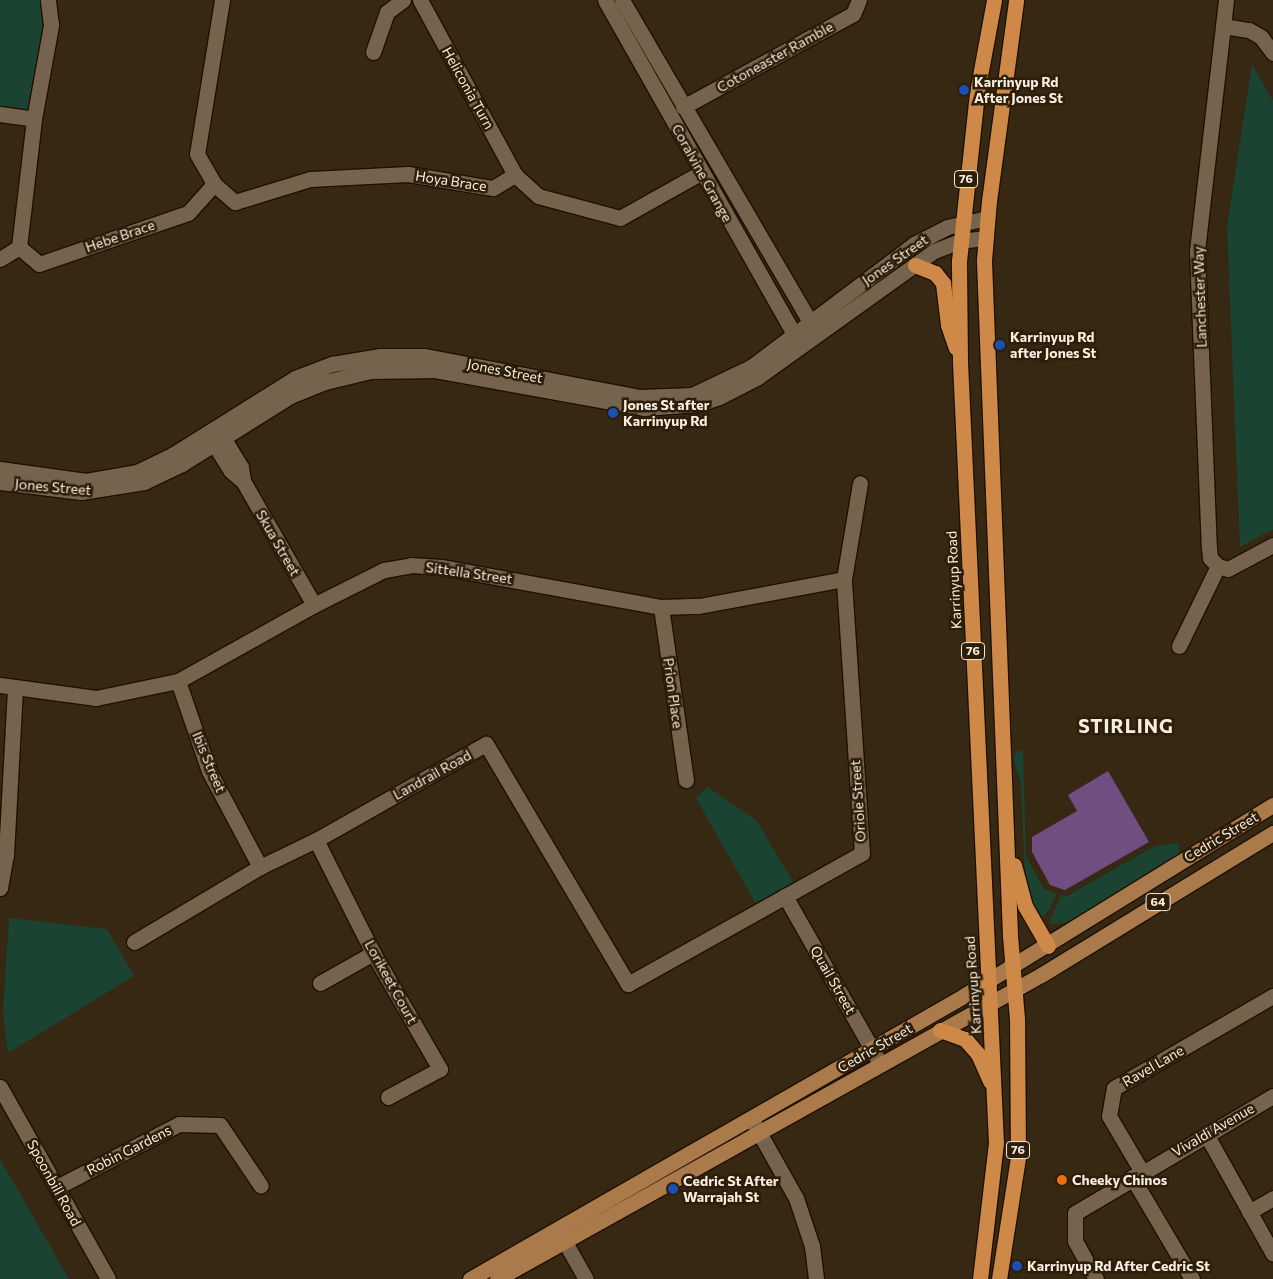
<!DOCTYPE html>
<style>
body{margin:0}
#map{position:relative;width:1273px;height:1279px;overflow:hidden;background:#372814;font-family:Commissioner,sans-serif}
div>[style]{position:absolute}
.green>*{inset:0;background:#1a4331}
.building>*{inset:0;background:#704e81}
.roads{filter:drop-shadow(1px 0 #1e1000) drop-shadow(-1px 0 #1e1000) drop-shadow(0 1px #1e1000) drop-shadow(0 -1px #1e1000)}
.minor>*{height:15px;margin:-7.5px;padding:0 7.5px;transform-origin:7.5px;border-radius:7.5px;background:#75634e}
.major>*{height:15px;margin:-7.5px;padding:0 7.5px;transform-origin:7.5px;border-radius:7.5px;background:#aa7a4b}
.highway>*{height:15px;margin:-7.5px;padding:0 7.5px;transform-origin:7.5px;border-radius:7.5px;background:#ce8949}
.dots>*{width:14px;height:14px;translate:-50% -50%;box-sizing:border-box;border:2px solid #2d1e0a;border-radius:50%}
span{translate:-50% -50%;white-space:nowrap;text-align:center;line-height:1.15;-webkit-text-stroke:5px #2d1e0a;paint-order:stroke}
.shield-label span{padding:1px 4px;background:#2d1e0a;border:1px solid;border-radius:4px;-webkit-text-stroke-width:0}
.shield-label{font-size:12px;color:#f7ede0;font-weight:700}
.street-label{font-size:14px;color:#f7ede0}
.poi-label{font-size:14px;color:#f7ede0;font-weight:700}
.left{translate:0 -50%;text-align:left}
.district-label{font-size:19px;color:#f7ede0;font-weight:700;letter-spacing:1px}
</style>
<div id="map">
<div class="green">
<i style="clip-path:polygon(0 0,48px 0,34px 119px,0 114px)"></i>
<i style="clip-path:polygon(1252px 64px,1273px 101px,1273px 529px,1240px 547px,1227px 227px)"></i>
<i style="clip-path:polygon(1023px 750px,1026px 856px,1044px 889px,1056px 894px,1050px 909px,1040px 920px,1032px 913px,1025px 880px,1021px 783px,1013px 758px,1016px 752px)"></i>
<i style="clip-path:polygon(708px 787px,756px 820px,793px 882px,756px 904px,696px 798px)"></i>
<i style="clip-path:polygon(1179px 843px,1179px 854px,1072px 922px,1049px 924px,1061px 895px,1065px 897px,1155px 846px)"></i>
<i style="clip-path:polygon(9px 918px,107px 929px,134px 976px,8px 1053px,3px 1012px)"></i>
<i style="clip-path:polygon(0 1159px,69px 1279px,0 1279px)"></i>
</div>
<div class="building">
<i style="clip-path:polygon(1108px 771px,1149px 842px,1065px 890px,1050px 885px,1032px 852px,1032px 837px,1077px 811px,1068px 795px)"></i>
</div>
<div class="roads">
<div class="minor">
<i style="left:222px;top:0;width:156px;rotate:99.2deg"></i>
<i style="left:197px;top:154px;width:34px;rotate:60deg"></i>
<i style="left:214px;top:184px;width:28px;rotate:41deg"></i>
<i style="left:235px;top:202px;width:78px;rotate:-17deg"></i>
<i style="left:310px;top:179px;width:98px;rotate:-2.9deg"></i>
<i style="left:408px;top:174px;width:86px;rotate:9.4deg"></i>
<i style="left:493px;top:188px;width:26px;rotate:-31deg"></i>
<i style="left:515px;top:175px;width:31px;rotate:42deg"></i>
<i style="left:538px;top:196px;width:85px;rotate:15deg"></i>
<i style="left:620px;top:218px;width:94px;rotate:-29.3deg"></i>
<i style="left:420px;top:0;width:199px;rotate:61.5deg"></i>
<i style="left:605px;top:0;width:392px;rotate:60.5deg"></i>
<i style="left:622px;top:0;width:381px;rotate:59.7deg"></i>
<i style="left:1226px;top:0;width:254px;rotate:96.6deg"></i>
<i style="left:1197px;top:252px;width:295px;rotate:87.7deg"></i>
<i style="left:1209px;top:547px;width:11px;rotate:85deg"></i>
<i style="left:1210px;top:558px;width:11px;rotate:45deg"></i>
<i style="left:1218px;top:566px;width:10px;rotate:17deg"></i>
<i style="left:1228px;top:569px;width:51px;rotate:-28.1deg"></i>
<i style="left:1223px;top:26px;width:26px;rotate:9deg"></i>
<i style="left:1249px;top:30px;width:14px;rotate:30deg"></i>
<i style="left:1261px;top:37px;width:20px;rotate:53deg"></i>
<i style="left:373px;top:52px;width:42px;rotate:-70.7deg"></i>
<i style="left:387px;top:12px;width:20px;rotate:-37deg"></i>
<i style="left:683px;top:107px;width:194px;rotate:-28.7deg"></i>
<i style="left:853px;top:14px;width:15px;rotate:-67deg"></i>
<i style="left:0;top:114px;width:34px;rotate:8deg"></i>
<i style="left:19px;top:247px;width:26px;rotate:40deg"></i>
<i style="left:39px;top:264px;width:157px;rotate:-18.9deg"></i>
<i style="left:188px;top:213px;width:39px;rotate:-48deg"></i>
<i style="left:0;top:259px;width:22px;rotate:-32deg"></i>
<i style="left:19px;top:247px;width:129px;rotate:-83.3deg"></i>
<i style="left:34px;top:119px;width:96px;rotate:-79.7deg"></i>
<i style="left:51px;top:25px;width:25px;rotate:-97deg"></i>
<i style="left:219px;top:431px;width:42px;rotate:58.6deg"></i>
<i style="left:241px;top:467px;width:14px;rotate:82deg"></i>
<i style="left:209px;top:436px;width:41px;rotate:57.8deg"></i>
<i style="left:231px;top:471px;width:16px;rotate:40deg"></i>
<i style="left:243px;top:481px;width:143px;rotate:60.2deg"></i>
<i style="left:0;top:469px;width:87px;rotate:7.9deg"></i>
<i style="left:86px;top:481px;width:52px;rotate:-10deg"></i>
<i style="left:137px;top:472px;width:39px;rotate:-26deg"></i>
<i style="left:172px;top:455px;width:145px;rotate:-32deg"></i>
<i style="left:295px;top:378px;width:40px;rotate:-21deg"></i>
<i style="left:332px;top:364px;width:49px;rotate:-9.5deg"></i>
<i style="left:380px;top:356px;width:45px"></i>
<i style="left:425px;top:356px;width:219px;rotate:10.8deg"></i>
<i style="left:640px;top:397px;width:52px;rotate:-2.2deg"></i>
<i style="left:692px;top:395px;width:65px;rotate:-25.4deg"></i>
<i style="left:751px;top:367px;width:204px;rotate:-37deg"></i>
<i style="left:914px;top:244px;width:37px;rotate:-27deg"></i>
<i style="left:947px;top:227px;width:41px;rotate:-12.7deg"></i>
<i style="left:0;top:482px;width:82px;rotate:7deg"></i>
<i style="left:81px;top:492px;width:64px;rotate:-9deg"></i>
<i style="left:144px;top:482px;width:42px;rotate:-25.3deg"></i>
<i style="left:182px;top:464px;width:128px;rotate:-32.2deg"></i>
<i style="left:290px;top:396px;width:38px;rotate:-22deg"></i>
<i style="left:325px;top:382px;width:46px;rotate:-13.7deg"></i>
<i style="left:370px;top:371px;width:65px;rotate:-0.9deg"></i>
<i style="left:435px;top:370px;width:212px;rotate:10.3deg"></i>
<i style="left:644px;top:408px;width:54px;rotate:-4.2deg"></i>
<i style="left:698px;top:404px;width:22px;rotate:-18deg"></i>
<i style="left:719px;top:397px;width:44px;rotate:-27.1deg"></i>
<i style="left:758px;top:377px;width:216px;rotate:-35.6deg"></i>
<i style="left:934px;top:251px;width:28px;rotate:-21deg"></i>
<i style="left:960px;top:241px;width:26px;rotate:-7deg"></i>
<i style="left:661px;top:607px;width:175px;rotate:81.8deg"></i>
<i style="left:1179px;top:646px;width:89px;rotate:-64deg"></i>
<i style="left:178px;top:681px;width:95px;rotate:71deg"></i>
<i style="left:209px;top:771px;width:109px;rotate:62deg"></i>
<i style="left:0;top:685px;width:97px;rotate:7.7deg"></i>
<i style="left:96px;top:698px;width:84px;rotate:-11.7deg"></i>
<i style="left:178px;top:681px;width:156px;rotate:-29.2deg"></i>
<i style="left:314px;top:605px;width:78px;rotate:-26.6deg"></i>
<i style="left:384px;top:570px;width:27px;rotate:-10deg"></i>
<i style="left:411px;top:565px;width:30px;rotate:4deg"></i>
<i style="left:441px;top:567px;width:224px;rotate:10.3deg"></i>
<i style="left:661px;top:607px;width:38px;rotate:-2deg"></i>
<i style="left:699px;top:606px;width:147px;rotate:-10.5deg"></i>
<i style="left:316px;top:840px;width:127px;rotate:63.2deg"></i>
<i style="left:373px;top:953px;width:134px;rotate:60deg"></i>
<i style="left:440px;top:1069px;width:59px;rotate:151.7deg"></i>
<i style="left:0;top:888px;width:34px;rotate:-80deg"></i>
<i style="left:6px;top:855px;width:166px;rotate:-86.9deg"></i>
<i style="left:785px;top:896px;width:192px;rotate:60.4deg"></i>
<i style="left:134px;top:942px;width:147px;rotate:-30.8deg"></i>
<i style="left:260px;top:867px;width:62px;rotate:-25.7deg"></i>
<i style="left:316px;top:840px;width:195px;rotate:-29.5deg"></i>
<i style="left:486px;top:744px;width:279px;rotate:59.4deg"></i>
<i style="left:628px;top:984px;width:268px;rotate:-29.2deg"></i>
<i style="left:862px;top:853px;width:275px;rotate:-93.8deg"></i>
<i style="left:844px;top:579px;width:97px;rotate:-80.5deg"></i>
<i style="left:320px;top:983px;width:61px;rotate:-29.5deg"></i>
<i style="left:0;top:1087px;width:220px;rotate:60.6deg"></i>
<i style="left:752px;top:1120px;width:90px;rotate:60.6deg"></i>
<i style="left:796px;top:1198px;width:51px;rotate:71.6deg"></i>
<i style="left:812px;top:1246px;width:33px;rotate:83deg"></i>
<i style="left:1206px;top:1134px;width:137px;rotate:60.8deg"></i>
<i style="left:1142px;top:1172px;width:65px;rotate:-120.5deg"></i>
<i style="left:1109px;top:1116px;width:28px;rotate:-80deg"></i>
<i style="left:1114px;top:1088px;width:184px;rotate:-30.1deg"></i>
<i style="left:1132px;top:1177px;width:118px;rotate:59.5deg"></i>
<i style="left:57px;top:1187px;width:137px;rotate:-27.3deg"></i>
<i style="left:179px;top:1124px;width:41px;rotate:1.4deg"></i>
<i style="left:220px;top:1125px;width:73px;rotate:56.1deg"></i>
<i style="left:1249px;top:1212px;width:28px;rotate:-30deg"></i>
<i style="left:558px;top:1230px;width:56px;rotate:60.3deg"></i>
<i style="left:1096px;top:1279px;width:43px;rotate:-118.9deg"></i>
<i style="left:1075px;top:1241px;width:28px;rotate:-90deg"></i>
<i style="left:1075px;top:1213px;width:230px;rotate:-30.6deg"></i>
</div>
<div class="major">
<i style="left:470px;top:1279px;width:571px;rotate:-29.84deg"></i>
<i style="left:965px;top:995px;width:362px;rotate:-31.7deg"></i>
<i style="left:497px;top:1279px;width:623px;rotate:-29.2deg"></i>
<i style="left:1041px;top:975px;width:272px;rotate:-31.5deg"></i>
</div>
<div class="highway">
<i style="left:915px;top:265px;width:22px;rotate:22deg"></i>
<i style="left:935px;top:273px;width:13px;rotate:51deg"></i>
<i style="left:943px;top:283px;width:42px;rotate:83.2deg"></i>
<i style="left:948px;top:325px;width:24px;rotate:71deg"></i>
<i style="left:1014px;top:865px;width:42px;rotate:75deg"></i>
<i style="left:1025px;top:906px;width:46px;rotate:60.1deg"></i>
<i style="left:940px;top:1030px;width:27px;rotate:20deg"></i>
<i style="left:965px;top:1039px;width:20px;rotate:49deg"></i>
<i style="left:978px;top:1054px;width:30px;rotate:66deg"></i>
<i style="left:980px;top:1279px;width:137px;rotate:-83.3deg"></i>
<i style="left:996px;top:1143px;width:783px;rotate:-92.64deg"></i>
<i style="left:960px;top:361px;width:100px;rotate:-90.6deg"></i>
<i style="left:959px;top:261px;width:170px;rotate:-83.9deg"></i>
<i style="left:977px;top:92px;width:94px;rotate:-79.5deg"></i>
<i style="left:999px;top:1279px;width:123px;rotate:-81.1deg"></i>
<i style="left:1018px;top:1157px;width:138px;rotate:-90.4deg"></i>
<i style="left:1017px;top:1019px;width:84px;rotate:-94.8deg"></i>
<i style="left:1010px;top:935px;width:676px;rotate:-92.21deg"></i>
<i style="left:984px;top:260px;width:59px;rotate:-85.2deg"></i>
<i style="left:989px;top:201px;width:203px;rotate:-82.3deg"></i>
</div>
</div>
<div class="dots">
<i style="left:964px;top:90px;background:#1a4fb4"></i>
<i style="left:1000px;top:345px;background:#1a4fb4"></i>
<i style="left:613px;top:413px;background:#1a4fb4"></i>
<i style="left:1062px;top:1180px;background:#e8710a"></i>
<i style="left:673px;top:1189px;background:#1a4fb4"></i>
<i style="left:1017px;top:1266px;background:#1a4fb4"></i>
</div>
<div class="shield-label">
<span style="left:966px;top:179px">76</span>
<span style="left:973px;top:651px">76</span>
<span style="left:1158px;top:902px">64</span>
<span style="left:1018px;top:1150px">76</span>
</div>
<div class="street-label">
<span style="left:775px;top:57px;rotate:-29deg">Cotoneaster Ramble</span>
<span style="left:468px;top:88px;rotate:61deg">Heliconia Turn</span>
<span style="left:702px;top:173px;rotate:61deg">Coralvine Grange</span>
<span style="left:451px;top:181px;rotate:9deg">Hoya Brace</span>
<span style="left:120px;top:236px;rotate:-19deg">Hebe Brace</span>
<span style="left:895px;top:260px;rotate:-35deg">Jones Street</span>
<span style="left:1200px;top:297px;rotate:-92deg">Lanchester Way</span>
<span style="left:505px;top:371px;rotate:11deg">Jones Street</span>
<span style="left:53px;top:487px;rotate:5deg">Jones Street</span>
<span style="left:278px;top:543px;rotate:60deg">Skua Street</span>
<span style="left:469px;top:573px;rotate:8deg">Sittella Street</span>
<span style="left:954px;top:580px;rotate:-93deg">Karrinyup Road</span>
<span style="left:673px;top:693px;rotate:82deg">Prion Place</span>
<span style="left:209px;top:762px;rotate:67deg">Ibis Street</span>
<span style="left:432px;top:775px;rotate:-29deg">Landrail Road</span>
<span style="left:858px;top:801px;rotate:-94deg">Oriole Street</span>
<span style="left:1221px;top:837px;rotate:-31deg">Cedric Street</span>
<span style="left:833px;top:980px;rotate:60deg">Quail Street</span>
<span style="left:391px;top:982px;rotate:61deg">Lorikeet Court</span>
<span style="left:973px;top:985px;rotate:-94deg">Karrinyup Road</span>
<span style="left:875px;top:1048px;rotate:-30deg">Cedric Street</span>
<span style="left:1153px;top:1066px;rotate:-30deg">Ravel Lane</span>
<span style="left:1213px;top:1130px;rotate:-30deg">Vivaldi Avenue</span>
<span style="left:129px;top:1150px;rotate:-27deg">Robin Gardens</span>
<span style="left:54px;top:1183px;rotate:61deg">Spoonbill Road</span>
</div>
<div class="poi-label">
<span class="left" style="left:974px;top:90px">Karrinyup Rd<br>After Jones St</span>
<span class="left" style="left:1010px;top:345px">Karrinyup Rd<br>after Jones St</span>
<span class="left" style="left:623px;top:413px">Jones St after<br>Karrinyup Rd</span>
<span class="left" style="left:1072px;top:1180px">Cheeky Chinos</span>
<span class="left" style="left:683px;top:1189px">Cedric St After<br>Warrajah St</span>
<span class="left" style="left:1027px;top:1266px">Karrinyup Rd After Cedric St</span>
</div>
<div class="district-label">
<span style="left:1126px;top:726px">STIRLING</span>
</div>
</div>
